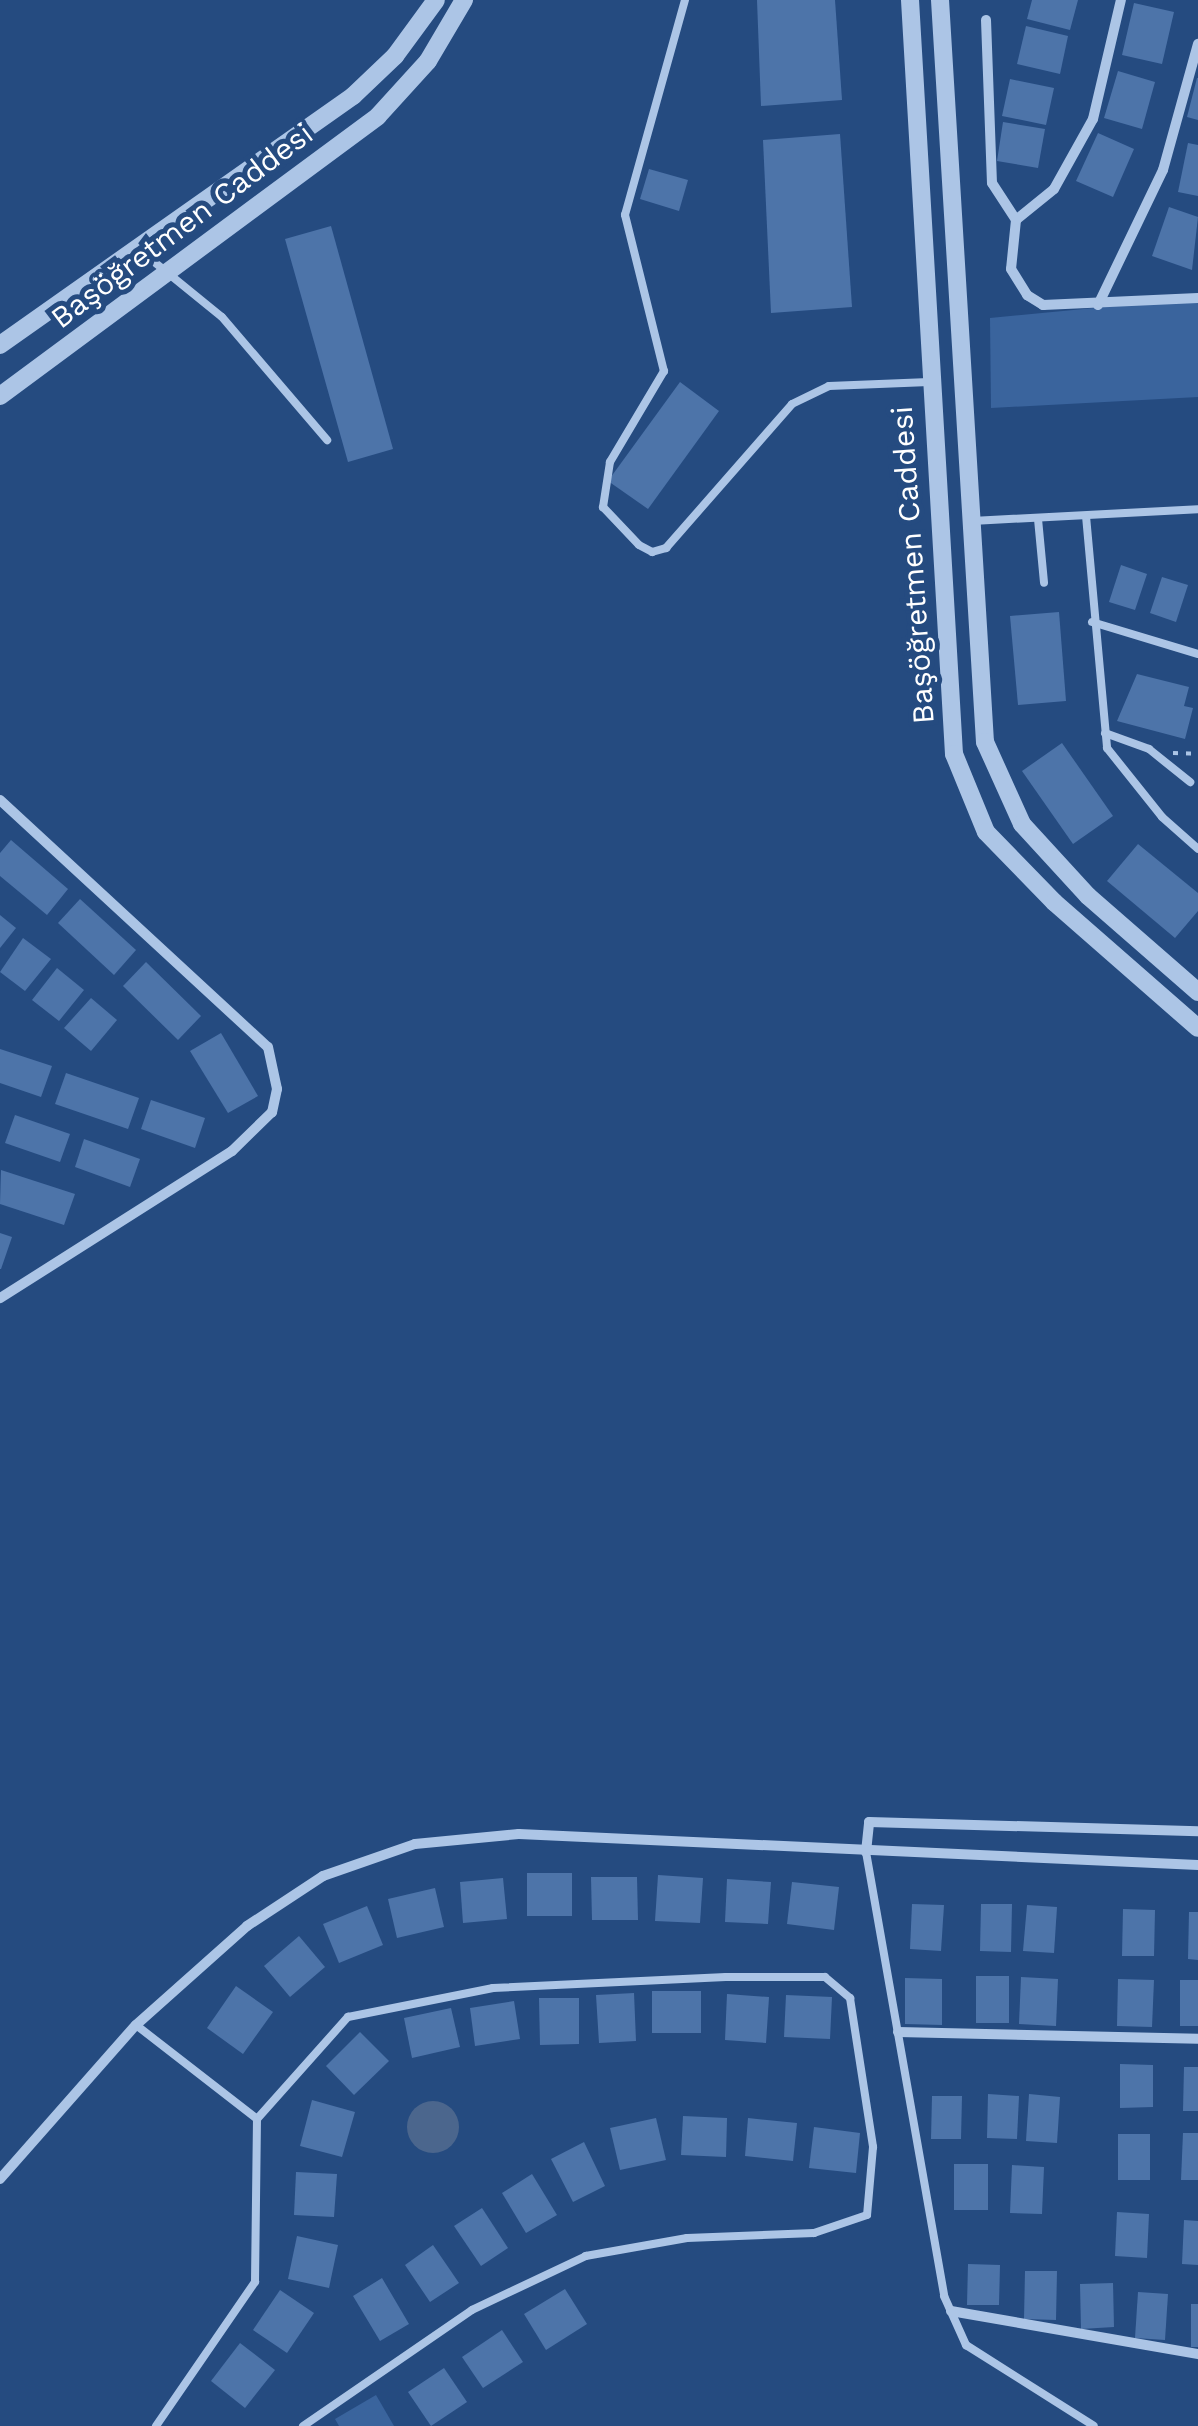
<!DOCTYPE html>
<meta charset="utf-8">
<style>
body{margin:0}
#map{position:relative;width:1198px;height:2426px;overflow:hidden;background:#254b80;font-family:"Work Sans",sans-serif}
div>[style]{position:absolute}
.green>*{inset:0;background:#3a649d}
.water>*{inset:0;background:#4b668d}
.round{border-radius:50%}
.building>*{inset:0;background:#4d74a9}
.path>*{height:4px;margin-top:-2px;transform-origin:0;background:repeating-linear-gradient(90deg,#acc5e6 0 5px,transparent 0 13px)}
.service>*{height:8px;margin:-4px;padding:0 4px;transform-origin:4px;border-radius:4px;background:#acc5e6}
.minor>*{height:10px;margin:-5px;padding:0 5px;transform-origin:5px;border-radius:5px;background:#acc5e6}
.tertiary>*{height:18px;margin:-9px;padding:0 9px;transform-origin:9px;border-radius:9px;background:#acc5e6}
span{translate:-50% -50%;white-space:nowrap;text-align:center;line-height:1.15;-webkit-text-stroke:10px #254b80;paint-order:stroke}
.street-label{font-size:30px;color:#fff}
</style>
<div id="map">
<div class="green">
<i style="clip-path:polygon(1198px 298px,1198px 397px,991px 408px,990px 318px)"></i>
<i style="clip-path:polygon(376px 2395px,394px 2426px,339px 2426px,335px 2419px)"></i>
</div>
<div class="water">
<i class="round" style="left:407px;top:2101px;width:52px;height:52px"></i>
</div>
<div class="building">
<i style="clip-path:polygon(757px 0,835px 0,842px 100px,761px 106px)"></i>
<i style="clip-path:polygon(1032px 0,1078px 0,1070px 30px,1027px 19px)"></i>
<i style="clip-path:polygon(1134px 3px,1174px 12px,1162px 64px,1122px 55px)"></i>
<i style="clip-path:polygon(1026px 26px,1068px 36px,1060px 74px,1017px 64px)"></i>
<i style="clip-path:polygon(1118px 71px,1155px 82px,1142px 129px,1104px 118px)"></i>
<i style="clip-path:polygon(1197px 78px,1198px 78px,1198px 120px,1187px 117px)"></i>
<i style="clip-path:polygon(1010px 79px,1054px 88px,1046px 125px,1002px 116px)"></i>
<i style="clip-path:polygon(1003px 122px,1045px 129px,1038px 168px,997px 161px)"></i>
<i style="clip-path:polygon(1098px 133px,1134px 149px,1113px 197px,1076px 181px)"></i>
<i style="clip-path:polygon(840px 134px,852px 307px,771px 313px,763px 140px)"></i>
<i style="clip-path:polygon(1188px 143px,1198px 145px,1198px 196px,1178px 192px)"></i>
<i style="clip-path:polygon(649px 169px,688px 180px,679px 211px,640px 199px)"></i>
<i style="clip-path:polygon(1169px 207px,1198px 217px,1192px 270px,1152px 256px)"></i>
<i style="clip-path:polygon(331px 226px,393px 449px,348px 462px,285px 239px)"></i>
<i style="clip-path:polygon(680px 382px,719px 411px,648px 509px,608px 481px)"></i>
<i style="clip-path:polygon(1121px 565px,1147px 574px,1135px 610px,1109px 602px)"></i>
<i style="clip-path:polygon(1162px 577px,1188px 585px,1176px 622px,1150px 613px)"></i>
<i style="clip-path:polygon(1059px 612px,1066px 701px,1018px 705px,1010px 616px)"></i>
<i style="clip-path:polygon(1137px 674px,1189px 687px,1184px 706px,1193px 708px,1185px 739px,1117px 721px)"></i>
<i style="clip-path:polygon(1062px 743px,1113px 816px,1073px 844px,1022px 771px)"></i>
<i style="clip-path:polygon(11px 840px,68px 889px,47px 915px,0 876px,0 853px)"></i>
<i style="clip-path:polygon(1138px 844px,1198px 893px,1198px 911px,1175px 938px,1107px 881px)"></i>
<i style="clip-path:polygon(80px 899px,136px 950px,114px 975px,58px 923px)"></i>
<i style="clip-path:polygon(0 915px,16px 928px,0 948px)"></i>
<i style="clip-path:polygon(23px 938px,51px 959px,25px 991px,0 972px)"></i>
<i style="clip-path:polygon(146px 962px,201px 1016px,178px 1040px,123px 986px)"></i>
<i style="clip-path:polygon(57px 968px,84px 990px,59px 1021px,32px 1000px)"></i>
<i style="clip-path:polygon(91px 998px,117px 1020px,91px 1051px,64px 1028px)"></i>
<i style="clip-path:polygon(221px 1033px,258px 1096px,228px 1113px,190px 1051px)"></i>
<i style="clip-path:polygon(0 1049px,52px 1066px,41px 1097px,0 1083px)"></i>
<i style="clip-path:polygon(66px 1073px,139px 1098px,128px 1129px,55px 1104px)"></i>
<i style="clip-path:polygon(151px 1100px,205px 1118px,195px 1148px,141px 1129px)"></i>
<i style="clip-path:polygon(15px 1115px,70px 1134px,60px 1162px,5px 1143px)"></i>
<i style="clip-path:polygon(84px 1139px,140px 1159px,130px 1187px,75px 1167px)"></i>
<i style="clip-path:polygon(1px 1170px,75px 1194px,64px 1225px,0 1204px)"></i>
<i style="clip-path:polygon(0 1233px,12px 1237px,1px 1269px,0 1269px)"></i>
<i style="clip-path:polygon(527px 1873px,572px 1873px,572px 1916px,527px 1916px)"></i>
<i style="clip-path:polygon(658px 1875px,703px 1878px,700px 1923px,655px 1921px)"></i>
<i style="clip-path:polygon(591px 1877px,637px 1877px,638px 1920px,592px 1920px)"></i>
<i style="clip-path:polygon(503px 1878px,507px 1919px,463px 1923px,460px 1882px)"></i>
<i style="clip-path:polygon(727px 1879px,771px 1882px,768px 1924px,725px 1922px)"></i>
<i style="clip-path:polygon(792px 1882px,839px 1887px,834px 1930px,787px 1924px)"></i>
<i style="clip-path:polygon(435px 1888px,444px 1927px,397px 1938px,388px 1899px)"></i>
<i style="clip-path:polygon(912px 1904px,944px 1905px,941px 1951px,910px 1949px)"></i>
<i style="clip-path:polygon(981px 1904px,1012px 1904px,1011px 1952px,980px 1951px)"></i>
<i style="clip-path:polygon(1027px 1905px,1057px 1907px,1054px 1953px,1023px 1951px)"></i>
<i style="clip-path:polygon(367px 1906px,383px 1945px,339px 1963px,323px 1924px)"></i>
<i style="clip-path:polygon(1123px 1909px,1155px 1910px,1154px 1956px,1122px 1956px)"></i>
<i style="clip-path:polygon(1189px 1912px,1198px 1912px,1198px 1960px,1188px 1959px)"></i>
<i style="clip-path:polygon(299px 1936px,325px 1967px,290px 1997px,264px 1966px)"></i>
<i style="clip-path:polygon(976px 1976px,1009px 1976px,1009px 2023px,976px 2023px)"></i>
<i style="clip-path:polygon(1021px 1977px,1058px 1979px,1056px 2026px,1019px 2024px)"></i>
<i style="clip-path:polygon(905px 1978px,942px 1979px,942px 2025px,905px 2024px)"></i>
<i style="clip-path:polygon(1118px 1979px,1154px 1980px,1152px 2027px,1117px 2026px)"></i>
<i style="clip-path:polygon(1180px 1980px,1198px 1980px,1198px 2026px,1180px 2026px)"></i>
<i style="clip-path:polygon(236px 1986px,273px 2012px,243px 2054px,207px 2028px)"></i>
<i style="clip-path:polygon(652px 1991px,701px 1991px,701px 2033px,652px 2033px)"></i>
<i style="clip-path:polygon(634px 1993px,636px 2041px,599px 2043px,596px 1995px)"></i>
<i style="clip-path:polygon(727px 1994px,769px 1997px,766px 2043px,725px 2040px)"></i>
<i style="clip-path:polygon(786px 1995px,832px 1997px,830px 2039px,784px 2037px)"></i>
<i style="clip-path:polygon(539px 1998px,579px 1998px,579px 2044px,540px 2045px)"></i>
<i style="clip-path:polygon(514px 2001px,520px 2039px,475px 2046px,470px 2008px)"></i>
<i style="clip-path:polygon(451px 2008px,460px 2047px,412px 2058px,404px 2018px)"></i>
<i style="clip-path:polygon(360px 2032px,389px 2061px,354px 2095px,326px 2066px)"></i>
<i style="clip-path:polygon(1120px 2064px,1153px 2065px,1153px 2107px,1120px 2108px)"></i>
<i style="clip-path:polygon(1184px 2067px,1198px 2067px,1198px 2111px,1183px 2111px)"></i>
<i style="clip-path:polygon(988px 2094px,1019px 2096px,1017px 2139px,987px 2138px)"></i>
<i style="clip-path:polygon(1029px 2094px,1060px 2097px,1057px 2143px,1026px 2141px)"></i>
<i style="clip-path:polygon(932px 2096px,962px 2096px,961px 2139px,931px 2139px)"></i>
<i style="clip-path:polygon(312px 2100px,355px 2112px,342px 2157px,300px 2146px)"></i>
<i style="clip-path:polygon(683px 2116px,727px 2118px,726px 2157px,681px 2155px)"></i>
<i style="clip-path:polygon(656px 2118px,666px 2160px,620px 2170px,610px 2128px)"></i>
<i style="clip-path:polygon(748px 2118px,797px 2123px,793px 2161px,745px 2156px)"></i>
<i style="clip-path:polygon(814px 2127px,860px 2133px,856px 2173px,809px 2168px)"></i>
<i style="clip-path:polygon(1183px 2133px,1198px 2133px,1198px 2180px,1181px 2180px)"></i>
<i style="clip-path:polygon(1118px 2134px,1150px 2134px,1150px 2180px,1118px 2180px)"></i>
<i style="clip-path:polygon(584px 2142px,605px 2186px,573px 2202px,551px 2159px)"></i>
<i style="clip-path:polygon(954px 2164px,988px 2164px,988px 2210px,954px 2210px)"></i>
<i style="clip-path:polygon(1012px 2165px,1044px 2167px,1042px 2214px,1010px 2213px)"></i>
<i style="clip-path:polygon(296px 2172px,337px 2174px,334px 2217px,294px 2215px)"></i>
<i style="clip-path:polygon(532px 2174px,557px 2215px,526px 2233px,502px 2193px)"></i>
<i style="clip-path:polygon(482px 2208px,508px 2248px,481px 2266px,454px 2226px)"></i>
<i style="clip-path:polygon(1117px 2212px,1149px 2214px,1147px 2258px,1115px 2256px)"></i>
<i style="clip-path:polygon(1184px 2220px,1198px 2221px,1198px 2265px,1182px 2264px)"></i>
<i style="clip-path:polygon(297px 2236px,338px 2245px,329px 2288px,288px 2279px)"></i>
<i style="clip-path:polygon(433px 2245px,459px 2283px,430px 2302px,405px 2265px)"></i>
<i style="clip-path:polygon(968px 2264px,1000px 2265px,999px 2305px,967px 2305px)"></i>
<i style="clip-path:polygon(1025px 2271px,1057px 2271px,1056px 2320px,1024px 2319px)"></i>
<i style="clip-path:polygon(382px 2278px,409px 2324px,380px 2341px,353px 2296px)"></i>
<i style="clip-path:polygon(1113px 2283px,1114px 2327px,1081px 2329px,1080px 2284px)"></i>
<i style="clip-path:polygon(565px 2289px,587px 2324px,546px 2350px,524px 2314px)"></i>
<i style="clip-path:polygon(280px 2290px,314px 2313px,287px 2353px,253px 2330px)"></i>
<i style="clip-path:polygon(1138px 2292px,1168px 2294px,1165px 2340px,1135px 2338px)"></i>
<i style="clip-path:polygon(1191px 2304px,1198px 2304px,1198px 2347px,1191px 2347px)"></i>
<i style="clip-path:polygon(502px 2330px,523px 2362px,483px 2388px,462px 2357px)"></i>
<i style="clip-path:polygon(240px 2343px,275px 2370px,245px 2408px,211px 2381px)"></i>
<i style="clip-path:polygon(444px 2368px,467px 2402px,431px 2426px,408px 2392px)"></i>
</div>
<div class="path">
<i style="left:1173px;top:753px;width:25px;rotate:2deg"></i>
</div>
<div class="service">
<i style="left:685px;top:0;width:223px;rotate:105.6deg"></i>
<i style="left:625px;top:215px;width:161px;rotate:76deg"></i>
<i style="left:664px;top:371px;width:106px;rotate:120.7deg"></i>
<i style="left:610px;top:462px;width:46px;rotate:98.8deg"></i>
<i style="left:603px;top:507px;width:52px;rotate:46.5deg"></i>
<i style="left:639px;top:545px;width:15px;rotate:28deg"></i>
<i style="left:652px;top:552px;width:15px;rotate:-16deg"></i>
<i style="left:666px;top:548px;width:191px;rotate:-48.8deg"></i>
<i style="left:792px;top:404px;width:41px;rotate:-25.9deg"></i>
<i style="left:829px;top:386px;width:100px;rotate:-2.3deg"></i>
<i style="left:137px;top:248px;width:109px;rotate:39.1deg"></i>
<i style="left:222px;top:317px;width:162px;rotate:49.5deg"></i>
<i style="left:1086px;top:516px;width:233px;rotate:84.8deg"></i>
<i style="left:1107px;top:748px;width:88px;rotate:51.4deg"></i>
<i style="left:1162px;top:817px;width:48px;rotate:41.6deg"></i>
<i style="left:1038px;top:519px;width:64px;rotate:84.6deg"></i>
<i style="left:972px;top:521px;width:226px;rotate:-3deg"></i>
<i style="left:1092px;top:622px;width:111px;rotate:16.8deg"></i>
<i style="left:1105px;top:733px;width:47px;rotate:20deg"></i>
<i style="left:1149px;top:749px;width:53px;rotate:38.8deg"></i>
<i style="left:866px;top:1852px;width:451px;rotate:80deg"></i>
<i style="left:944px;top:2296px;width:54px;rotate:65.8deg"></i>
<i style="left:966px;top:2345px;width:151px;rotate:32.3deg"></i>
<i style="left:136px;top:2025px;width:153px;rotate:37.8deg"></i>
<i style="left:257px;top:2119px;width:137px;rotate:-48.3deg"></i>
<i style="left:348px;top:2017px;width:148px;rotate:-11.3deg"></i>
<i style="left:493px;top:1988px;width:233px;rotate:-2.7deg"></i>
<i style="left:726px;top:1977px;width:99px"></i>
<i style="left:825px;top:1977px;width:33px;rotate:40deg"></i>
<i style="left:850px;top:1998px;width:151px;rotate:81.2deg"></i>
<i style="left:873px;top:2147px;width:68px;rotate:95deg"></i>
<i style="left:867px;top:2215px;width:56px;rotate:161.2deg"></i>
<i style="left:814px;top:2233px;width:127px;rotate:177.7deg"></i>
<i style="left:687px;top:2238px;width:103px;rotate:169.9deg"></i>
<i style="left:586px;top:2256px;width:126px;rotate:154.7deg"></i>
<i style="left:472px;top:2310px;width:205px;rotate:145.5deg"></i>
<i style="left:156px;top:2426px;width:175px;rotate:-55.5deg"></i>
<i style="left:255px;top:2282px;width:163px;rotate:-89.3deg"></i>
</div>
<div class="minor">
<i style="left:986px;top:20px;width:163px;rotate:87.9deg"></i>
<i style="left:992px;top:183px;width:44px;rotate:57deg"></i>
<i style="left:1016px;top:220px;width:49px;rotate:95.8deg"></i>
<i style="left:1011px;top:269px;width:31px;rotate:58deg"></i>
<i style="left:1027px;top:295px;width:19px;rotate:32deg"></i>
<i style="left:1043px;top:305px;width:155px;rotate:-2.6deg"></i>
<i style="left:1016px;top:220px;width:49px;rotate:-39.2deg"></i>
<i style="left:1054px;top:189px;width:80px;rotate:-60.9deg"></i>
<i style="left:1093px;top:119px;width:122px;rotate:-76.8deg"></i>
<i style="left:1098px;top:305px;width:150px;rotate:-64.3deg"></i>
<i style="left:1163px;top:170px;width:131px;rotate:-74.5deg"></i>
<i style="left:0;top:800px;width:364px;rotate:42.7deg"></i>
<i style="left:268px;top:1047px;width:43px;rotate:77.9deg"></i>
<i style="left:277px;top:1089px;width:24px;rotate:102deg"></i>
<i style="left:272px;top:1112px;width:56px;rotate:135.7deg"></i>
<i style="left:232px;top:1151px;width:275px;rotate:147.6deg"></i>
<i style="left:866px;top:1852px;width:30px;rotate:-84deg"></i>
<i style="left:869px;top:1822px;width:329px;rotate:1.6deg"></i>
<i style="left:898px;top:2032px;width:300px;rotate:1.3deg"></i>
<i style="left:0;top:2179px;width:205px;rotate:-48.6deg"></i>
<i style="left:136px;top:2025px;width:149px;rotate:-41.7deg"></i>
<i style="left:247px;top:1926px;width:91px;rotate:-33.3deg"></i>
<i style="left:323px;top:1876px;width:97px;rotate:-19.2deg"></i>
<i style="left:415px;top:1844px;width:104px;rotate:-5.5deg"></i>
<i style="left:519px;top:1834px;width:680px;rotate:2.61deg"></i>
<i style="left:951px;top:2311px;width:251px;rotate:9.9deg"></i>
</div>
<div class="tertiary">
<i style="left:910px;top:0;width:755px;rotate:86.66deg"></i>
<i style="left:954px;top:754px;width:84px;rotate:67.7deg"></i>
<i style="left:986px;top:832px;width:98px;rotate:45.8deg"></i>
<i style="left:1054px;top:902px;width:191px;rotate:41.2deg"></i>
<i style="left:940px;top:0;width:743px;rotate:86.53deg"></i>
<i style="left:985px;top:742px;width:90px;rotate:65.7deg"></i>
<i style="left:1022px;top:824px;width:98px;rotate:47.5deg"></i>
<i style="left:1088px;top:896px;width:146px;rotate:41.1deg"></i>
<i style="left:0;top:345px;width:432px;rotate:-35.2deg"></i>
<i style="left:353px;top:96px;width:58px;rotate:-43.6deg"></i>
<i style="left:395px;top:56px;width:69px;rotate:-53.8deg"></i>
<i style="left:0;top:396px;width:470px;rotate:-36.5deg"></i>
<i style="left:378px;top:116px;width:74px;rotate:-47.7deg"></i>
<i style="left:428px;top:61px;width:71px;rotate:-59.5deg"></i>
</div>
<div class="street-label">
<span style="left:182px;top:226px;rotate:-37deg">Başöğretmen Caddesi</span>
<span style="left:913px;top:565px;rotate:-94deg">Başöğretmen Caddesi</span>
</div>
</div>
